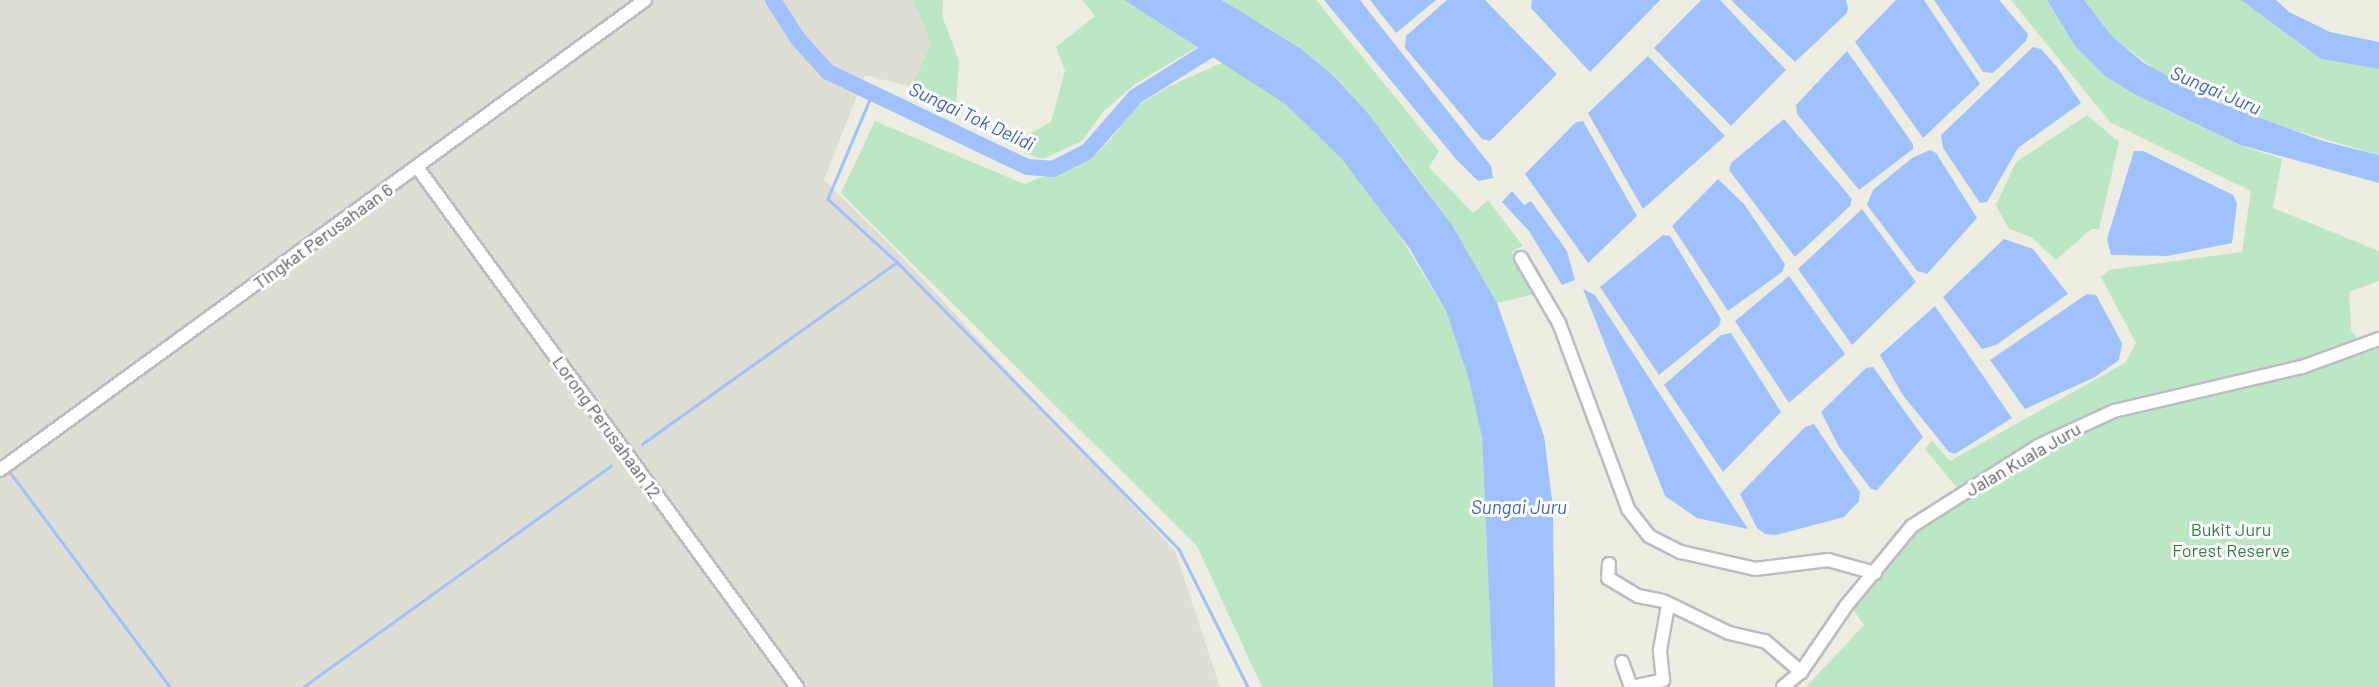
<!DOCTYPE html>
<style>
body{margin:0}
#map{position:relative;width:2379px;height:687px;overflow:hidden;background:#edede1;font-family:Barlow,sans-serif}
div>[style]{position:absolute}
.industrial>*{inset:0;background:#deded5}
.green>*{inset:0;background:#bbe7c4}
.water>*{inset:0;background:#9fc2ff}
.stream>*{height:2.5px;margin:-1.25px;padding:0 1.25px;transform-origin:1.25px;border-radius:1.25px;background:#9fc2ff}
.river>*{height:16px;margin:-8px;padding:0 8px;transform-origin:8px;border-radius:8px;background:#9fc2ff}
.roads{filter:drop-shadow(2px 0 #bbbdc3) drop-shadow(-2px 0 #bbbdc3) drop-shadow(0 2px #bbbdc3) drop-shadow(0 -2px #bbbdc3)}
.minor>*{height:12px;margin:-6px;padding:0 6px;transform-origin:6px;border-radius:6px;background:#fff}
span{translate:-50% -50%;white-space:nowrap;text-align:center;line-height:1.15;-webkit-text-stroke:6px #fff;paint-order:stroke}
.street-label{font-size:18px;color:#595c63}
.park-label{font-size:18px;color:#2f8444}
.water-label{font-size:19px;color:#3b64c9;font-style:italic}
</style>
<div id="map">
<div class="industrial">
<i style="clip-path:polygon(0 0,913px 0,931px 44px,911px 87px,865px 75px,824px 180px,903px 258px,1175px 551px,1220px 687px,0 687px)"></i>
</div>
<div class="green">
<i style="clip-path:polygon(913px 0,943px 0,942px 16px,959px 61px,956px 108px,911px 87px,931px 44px)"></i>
<i style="clip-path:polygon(1082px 0,1124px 0,1197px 47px,1135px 84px,1103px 112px,1082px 141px,1043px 159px,1027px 154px,1012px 143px,1051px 122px,1065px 71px,1056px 47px,1095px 16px)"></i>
<i style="clip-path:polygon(1223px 0,1316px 0,1439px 151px,1429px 167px,1473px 213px,1488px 200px,1523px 246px,1511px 252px,1538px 293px,1497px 303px,1452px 225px,1397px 150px,1337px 78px)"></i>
<i style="clip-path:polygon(2011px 0,2047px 0,2075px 46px,2136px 95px,2239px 145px,2282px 159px,2273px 208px,2379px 251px,2379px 281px,2349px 292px,2351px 330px,2359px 342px,2299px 362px,2144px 400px,1958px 489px,1925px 449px,1932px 441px,1950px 461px,2125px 363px,2136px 343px,2101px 277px,2109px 270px,2242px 252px,2251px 191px,2110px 122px)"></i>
<i style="clip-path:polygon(2084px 0,2241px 0,2321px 59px,2379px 69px,2379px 155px,2253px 118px,2163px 76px,2111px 35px)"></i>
<i style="clip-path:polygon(1226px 61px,1284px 103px,1341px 158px,1385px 212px,1446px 311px,1469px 380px,1482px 438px,1493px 687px,1262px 687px,1197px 546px,841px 193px,875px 121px,1024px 184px,1092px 158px,1112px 138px,1129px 111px,1170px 86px)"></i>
<i style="clip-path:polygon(2087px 115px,2119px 142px,2099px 229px,2091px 229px,2056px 260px,2031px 237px,2009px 229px,1996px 205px,2016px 162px)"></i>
<i style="clip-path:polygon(2379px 348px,2379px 687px,1806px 687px,1864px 625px,1852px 608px,1917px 527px,2046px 449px,2124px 415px,2310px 373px)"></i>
</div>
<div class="water">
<i style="clip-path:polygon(1124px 0,1222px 0,1301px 49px,1336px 78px,1370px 116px,1452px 225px,1497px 303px,1544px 436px,1553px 507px,1555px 687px,1493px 687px,1482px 438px,1469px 380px,1446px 311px,1410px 249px,1341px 158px,1284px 103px)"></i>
<i style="clip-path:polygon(1324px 0,1360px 0,1491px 166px,1493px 178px,1478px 181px,1456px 159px)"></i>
<i style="clip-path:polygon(1370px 0,1436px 0,1396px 33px)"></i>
<i style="clip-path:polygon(1447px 0,1485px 0,1557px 74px,1490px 141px,1482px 139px,1405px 48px,1406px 36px)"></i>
<i style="clip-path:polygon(1532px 0,1660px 0,1590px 72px,1531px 8px)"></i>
<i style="clip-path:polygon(1701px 0,1720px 0,1786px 70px,1731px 126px,1654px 48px)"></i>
<i style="clip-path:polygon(1731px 0,1846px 0,1848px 7px,1847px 13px,1795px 62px)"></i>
<i style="clip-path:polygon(1896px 0,1924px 0,1980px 84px,1923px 138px,1855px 42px)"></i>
<i style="clip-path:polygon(1934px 0,1999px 0,2028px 34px,2026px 41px,1993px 73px,1983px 72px)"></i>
<i style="clip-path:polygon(2047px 0,2084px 0,2111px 35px,2144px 63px,2211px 100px,2323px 141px,2379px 155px,2379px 183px,2240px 145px,2136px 95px,2105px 76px,2075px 46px)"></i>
<i style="clip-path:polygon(2241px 0,2276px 0,2289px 12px,2330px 32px,2379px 42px,2379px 69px,2321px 59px)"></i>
<i style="clip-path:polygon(2033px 47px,2041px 49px,2057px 67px,2081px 103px,2018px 148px,1987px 202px,1980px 203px,1943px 148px,1941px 135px)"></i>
<i style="clip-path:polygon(1847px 51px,1913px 144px,1913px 149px,1859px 190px,1797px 114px,1796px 105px)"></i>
<i style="clip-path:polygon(1648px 56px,1725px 136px,1643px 209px,1588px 113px)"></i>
<i style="clip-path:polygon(1784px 119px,1852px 199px,1850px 206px,1795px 257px,1729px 170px,1731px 163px)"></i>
<i style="clip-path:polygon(1583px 121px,1637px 216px,1588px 263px,1525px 174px,1576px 122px)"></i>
<i style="clip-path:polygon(1930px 150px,1936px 153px,1977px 218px,1927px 274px,1917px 271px,1867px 205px,1873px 190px,1912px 158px)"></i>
<i style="clip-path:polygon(2134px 151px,2143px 151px,2233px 195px,2237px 203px,2232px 243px,2168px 256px,2111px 255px,2107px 239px)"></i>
<i style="clip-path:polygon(1718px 179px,1744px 204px,1785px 264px,1782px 272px,1728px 311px,1672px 226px)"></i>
<i style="clip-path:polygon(1512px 191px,1524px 205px,1531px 201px,1567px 251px,1575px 280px,1562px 285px,1529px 231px,1502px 202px)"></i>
<i style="clip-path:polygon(1862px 209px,1916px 282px,1852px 345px,1798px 269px)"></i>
<i style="clip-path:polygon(1663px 235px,1670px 236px,1721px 319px,1719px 326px,1659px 375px,1600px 287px)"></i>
<i style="clip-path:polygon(2004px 239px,2033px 249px,2068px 294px,1996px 345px,1982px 349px,1943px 297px)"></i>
<i style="clip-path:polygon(1789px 276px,1845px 354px,1789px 403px,1735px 321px)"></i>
<i style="clip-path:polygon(1583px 289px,1595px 295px,1748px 529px,1697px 518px,1665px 496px)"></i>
<i style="clip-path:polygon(2087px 294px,2096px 295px,2122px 343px,2119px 360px,2095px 377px,2025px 409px,1990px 360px)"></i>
<i style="clip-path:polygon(1935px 306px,2012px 418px,1955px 454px,1949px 452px,1902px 394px,1880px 355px)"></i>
<i style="clip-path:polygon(1731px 333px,1781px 412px,1723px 472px,1664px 385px,1721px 335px)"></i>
<i style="clip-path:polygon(1873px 367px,1923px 437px,1877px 490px,1871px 489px,1839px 447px,1821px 412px,1866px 368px)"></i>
<i style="clip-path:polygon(1814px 424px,1860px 492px,1859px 501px,1844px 517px,1776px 535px,1765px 534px,1757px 528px,1740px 494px,1805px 427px)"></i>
</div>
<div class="stream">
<i style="left:872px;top:95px;width:113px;rotate:112.9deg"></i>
<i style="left:828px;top:199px;width:93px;rotate:42.4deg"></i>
<i style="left:897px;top:262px;width:402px;rotate:45.5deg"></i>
<i style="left:1179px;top:549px;width:154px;rotate:63.4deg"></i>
<i style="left:642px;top:444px;width:313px;rotate:-35.5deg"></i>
<i style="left:7px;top:468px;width:273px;rotate:53.3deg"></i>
<i style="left:303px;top:687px;width:379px;rotate:-35.7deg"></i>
</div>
<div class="river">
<i style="left:773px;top:0;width:46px;rotate:57.3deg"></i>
<i style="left:798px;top:39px;width:45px;rotate:47.7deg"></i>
<i style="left:828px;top:72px;width:221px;rotate:25.5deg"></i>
<i style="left:1027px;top:167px;width:26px;rotate:4deg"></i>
<i style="left:1053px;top:169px;width:38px;rotate:-27deg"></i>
<i style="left:1087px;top:152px;width:73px;rotate:-48.9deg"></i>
<i style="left:1135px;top:97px;width:105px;rotate:-32.2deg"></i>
</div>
<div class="roads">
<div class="minor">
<i style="left:417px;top:167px;width:644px;rotate:53.84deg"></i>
<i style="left:1521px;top:258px;width:75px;rotate:59.7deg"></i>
<i style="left:1559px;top:323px;width:198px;rotate:69.6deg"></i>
<i style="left:1628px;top:509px;width:34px;rotate:52deg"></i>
<i style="left:1649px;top:536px;width:36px;rotate:27deg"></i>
<i style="left:1681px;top:552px;width:76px;rotate:12.9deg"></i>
<i style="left:1755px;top:569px;width:74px;rotate:-7deg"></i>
<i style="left:1828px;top:560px;width:49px;rotate:15.5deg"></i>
<i style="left:0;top:470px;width:798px;rotate:-36.08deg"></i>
<i style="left:1609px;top:564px;width:14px;rotate:94deg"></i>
<i style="left:1608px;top:578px;width:35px;rotate:31deg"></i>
<i style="left:1638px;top:596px;width:25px;rotate:11deg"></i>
<i style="left:1663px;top:601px;width:73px;rotate:25.9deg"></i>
<i style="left:1729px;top:633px;width:37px;rotate:13deg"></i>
<i style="left:1765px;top:641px;width:48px;rotate:40.7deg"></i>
<i style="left:1622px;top:662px;width:27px;rotate:70deg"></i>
<i style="left:1631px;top:687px;width:33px;rotate:-12deg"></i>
<i style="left:1663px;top:680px;width:30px;rotate:-96deg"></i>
<i style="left:1660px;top:650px;width:46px;rotate:-79.9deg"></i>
<i style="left:1783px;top:687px;width:23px;rotate:-40deg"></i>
<i style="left:1801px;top:672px;width:80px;rotate:-55.7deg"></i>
<i style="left:1846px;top:606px;width:104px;rotate:-50.5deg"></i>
<i style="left:1912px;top:526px;width:149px;rotate:-32.4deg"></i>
<i style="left:2038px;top:446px;width:84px;rotate:-24.7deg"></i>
<i style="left:2114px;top:411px;width:193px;rotate:-13.2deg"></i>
<i style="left:2302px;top:367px;width:82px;rotate:-20deg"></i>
</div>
</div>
<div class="street-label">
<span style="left:323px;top:236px;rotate:-36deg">Tingkat Perusahaan 6</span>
<span style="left:607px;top:427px;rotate:54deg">Lorong Perusahaan 12</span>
<span style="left:2023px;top:459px;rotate:-30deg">Jalan Kuala Juru</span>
</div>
<div class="park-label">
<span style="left:2231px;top:540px">Bukit Juru<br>Forest Reserve</span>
</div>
<div class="water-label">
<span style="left:2216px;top:90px;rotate:23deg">Sungai Juru</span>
<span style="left:972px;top:116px;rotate:25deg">Sungai Tok Delidi</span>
<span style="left:1519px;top:507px">Sungai Juru</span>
</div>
</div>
